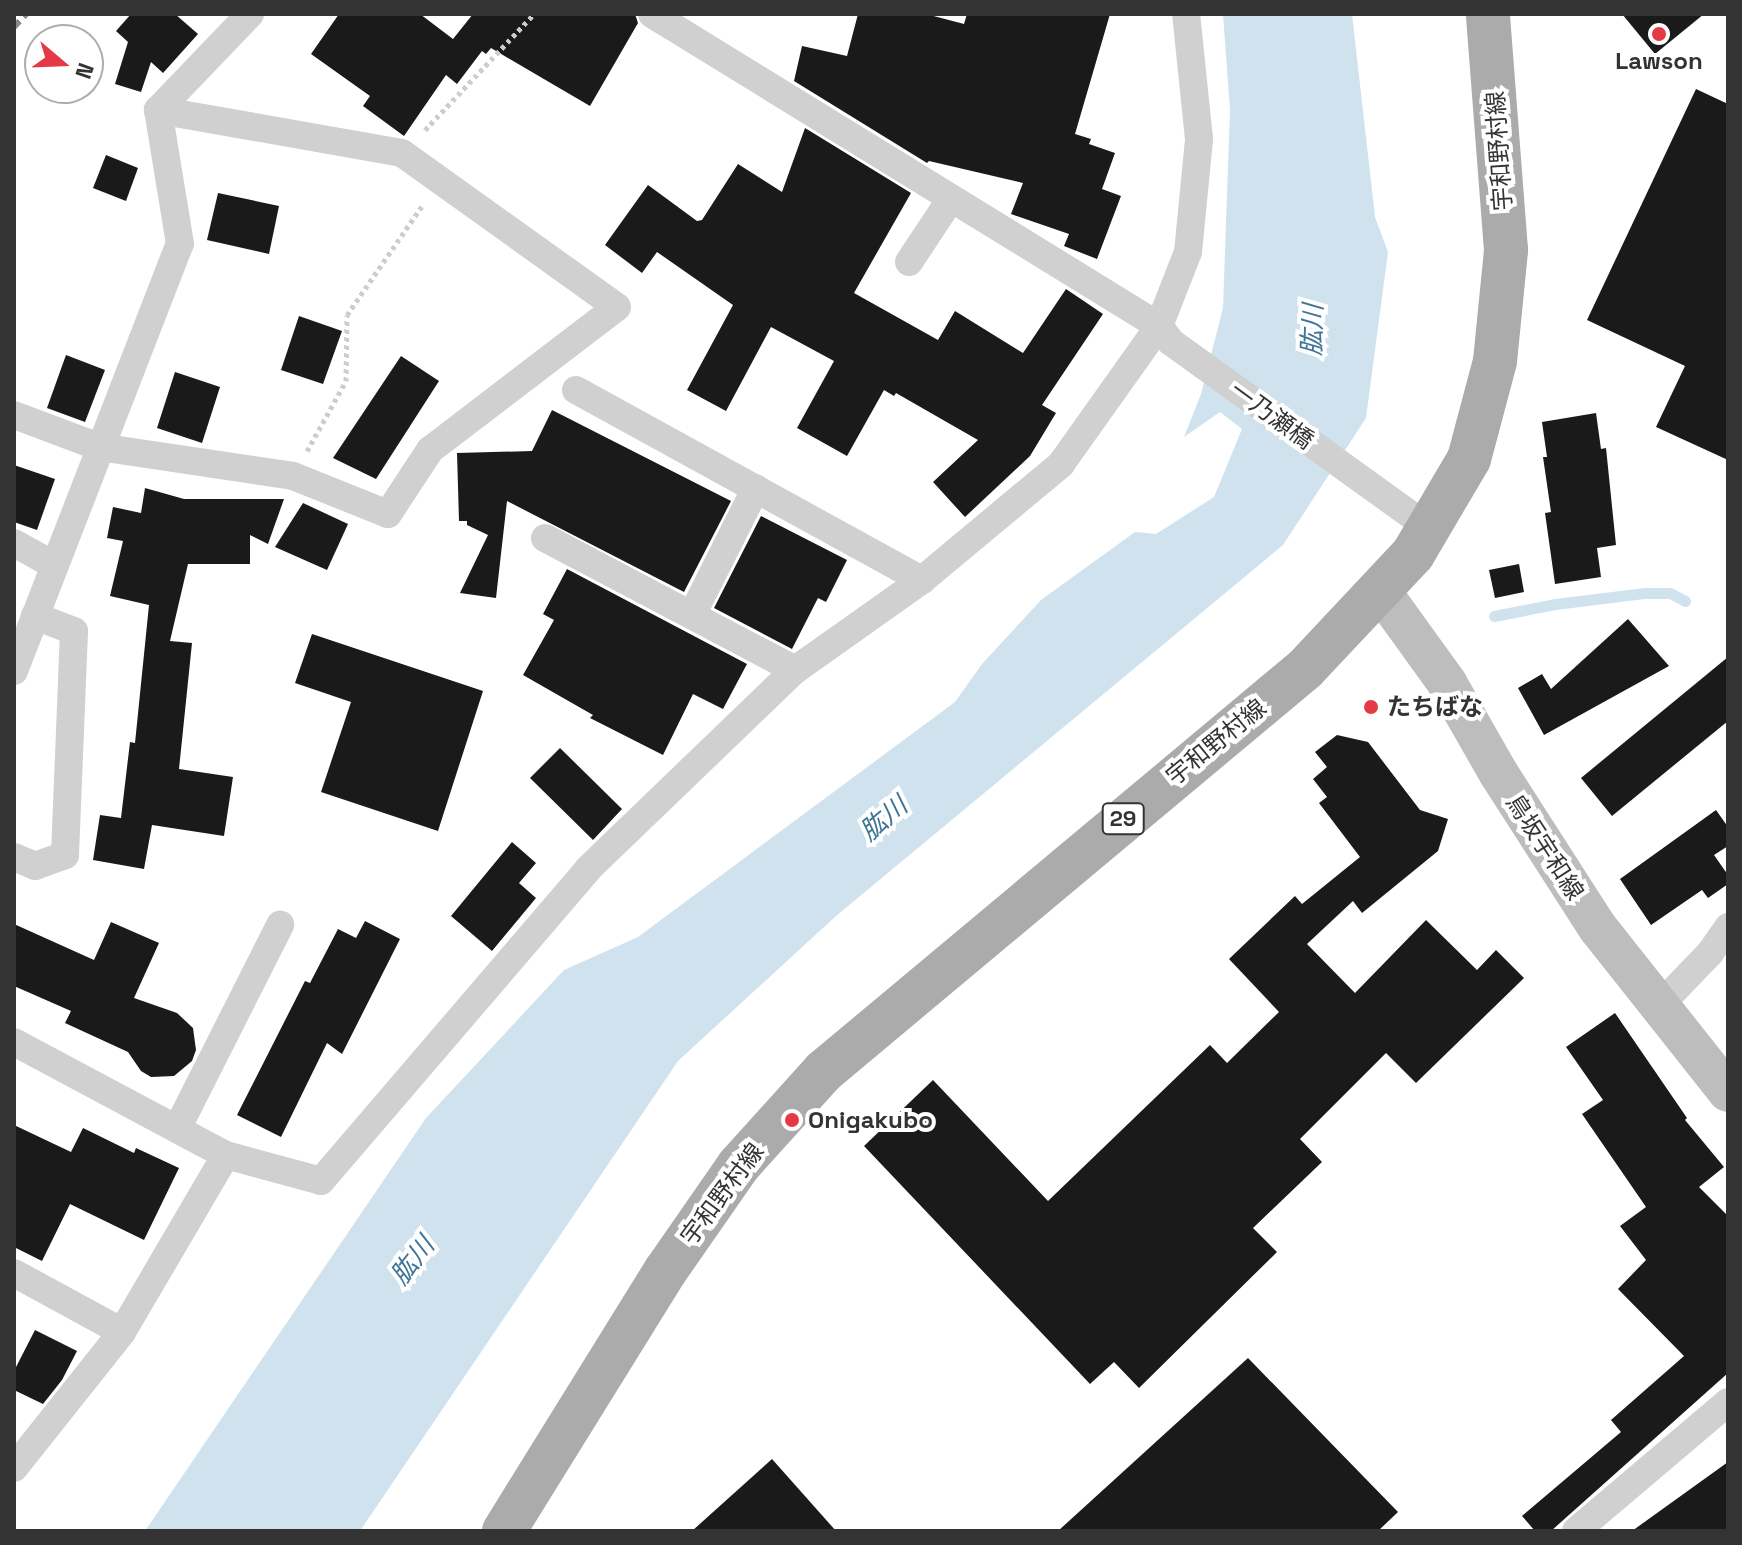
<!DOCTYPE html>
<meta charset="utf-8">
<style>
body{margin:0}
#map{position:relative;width:1742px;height:1545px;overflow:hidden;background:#fff;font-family:"Space Grotesk","Noto Sans JP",sans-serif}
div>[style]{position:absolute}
.water>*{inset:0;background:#cfe2ee}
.stream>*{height:11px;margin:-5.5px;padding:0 5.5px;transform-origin:5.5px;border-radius:5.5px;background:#cfe2ee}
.building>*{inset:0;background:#1a1a1a}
.path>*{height:5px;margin-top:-2.5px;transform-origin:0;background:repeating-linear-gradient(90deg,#cdcdcd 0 4px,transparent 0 8px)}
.street>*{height:28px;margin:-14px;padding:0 14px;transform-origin:14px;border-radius:14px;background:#d0d0d0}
.secondary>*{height:40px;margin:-20px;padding:0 20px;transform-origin:20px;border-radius:20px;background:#bdbdbd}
.primary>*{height:44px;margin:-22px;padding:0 22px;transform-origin:22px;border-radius:22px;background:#ababab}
.rail>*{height:6px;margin-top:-3px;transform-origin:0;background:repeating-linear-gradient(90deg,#888 0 8px,transparent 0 14px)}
.dots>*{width:22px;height:22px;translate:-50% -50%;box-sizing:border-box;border:4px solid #fff;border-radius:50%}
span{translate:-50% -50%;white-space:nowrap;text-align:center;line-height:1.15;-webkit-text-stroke:8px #fff;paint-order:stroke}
.shield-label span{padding:2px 6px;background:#fff;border:2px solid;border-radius:6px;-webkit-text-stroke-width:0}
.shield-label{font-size:22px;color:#333;font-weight:700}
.poi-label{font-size:24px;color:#333;font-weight:700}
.left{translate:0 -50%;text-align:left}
.street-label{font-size:24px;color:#333}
.water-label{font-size:26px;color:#3f7597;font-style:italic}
.frame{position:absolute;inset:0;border:16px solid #333;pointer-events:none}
.north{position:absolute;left:24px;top:24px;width:80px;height:80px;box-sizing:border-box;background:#fff;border:2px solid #adadad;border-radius:50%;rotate:109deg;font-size:22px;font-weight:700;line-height:32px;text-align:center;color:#333}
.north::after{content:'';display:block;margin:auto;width:28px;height:36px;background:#e63946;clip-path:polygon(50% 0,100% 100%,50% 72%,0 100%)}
</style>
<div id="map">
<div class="water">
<i style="clip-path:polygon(1223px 14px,1352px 14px,1375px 217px,1388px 252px,1366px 418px,1283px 545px,836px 916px,678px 1061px,360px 1531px,145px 1531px,426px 1118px,564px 970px,638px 937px,955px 702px,982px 664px,1041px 600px,1135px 532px,1156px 534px,1214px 497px,1242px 429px,1220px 412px,1184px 437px,1201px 394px,1223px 308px,1230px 110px)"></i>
</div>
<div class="stream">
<i style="left:1494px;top:616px;width:62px;rotate:-11.1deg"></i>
<i style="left:1555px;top:604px;width:91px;rotate:-7deg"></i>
<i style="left:1645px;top:593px;width:25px"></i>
<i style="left:1670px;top:593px;width:17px;rotate:28deg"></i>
</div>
<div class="building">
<i style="clip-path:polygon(131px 14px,175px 14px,198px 34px,163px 73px,151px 62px,141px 92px,115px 84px,128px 42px,116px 31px)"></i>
<i style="clip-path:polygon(339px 14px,420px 14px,453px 39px,473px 14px,635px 14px,638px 23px,590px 106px,491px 48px,486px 54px,482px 51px,457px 84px,446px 75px,404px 136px,363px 106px,370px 96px,311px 54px)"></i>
<i style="clip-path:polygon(858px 14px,926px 14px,964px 24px,967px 14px,1110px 14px,1075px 134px,1091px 139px,1089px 144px,1115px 153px,1102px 189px,1121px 196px,1097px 259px,1064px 246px,1069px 234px,1011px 214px,1023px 183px,929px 161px,927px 163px,794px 81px,802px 46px,847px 56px)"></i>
<i style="clip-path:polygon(1622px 14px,1704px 14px,1655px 54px)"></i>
<i style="clip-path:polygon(1696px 89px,1728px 104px,1728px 460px,1656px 427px,1685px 366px,1587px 320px)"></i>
<i style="clip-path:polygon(805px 128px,911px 193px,854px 293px,938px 340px,955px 311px,1023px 353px,1066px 289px,1103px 314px,1042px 405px,1056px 413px,1030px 456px,965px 517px,933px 482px,978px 440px,896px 393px,894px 396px,884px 390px,847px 456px,797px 428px,834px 361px,771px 327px,726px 411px,687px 390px,733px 305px,657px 252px,642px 273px,605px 245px,648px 185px,697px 221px,702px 220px,738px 164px,782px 192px)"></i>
<i style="clip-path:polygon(106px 155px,138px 168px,126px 201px,93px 188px)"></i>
<i style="clip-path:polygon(218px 193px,279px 206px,269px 254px,207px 240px)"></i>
<i style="clip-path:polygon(299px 316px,342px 331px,323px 384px,281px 370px)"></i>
<i style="clip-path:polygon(66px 355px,105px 370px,85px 422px,47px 408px)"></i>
<i style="clip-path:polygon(401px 356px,439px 381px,376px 479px,333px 458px)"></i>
<i style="clip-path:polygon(175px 372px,220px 387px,202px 443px,157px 428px)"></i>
<i style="clip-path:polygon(552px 410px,731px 501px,684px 592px,507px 501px,496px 598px,460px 593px,488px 535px,467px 525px,467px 521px,459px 521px,457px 453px,532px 451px)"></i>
<i style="clip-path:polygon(1596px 413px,1601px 449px,1606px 448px,1616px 545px,1597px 548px,1601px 577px,1555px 584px,1545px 513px,1551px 512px,1543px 457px,1547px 457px,1542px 422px)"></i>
<i style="clip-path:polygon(14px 465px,55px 479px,37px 530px,14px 522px)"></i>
<i style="clip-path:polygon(145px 488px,184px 499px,284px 499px,268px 544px,250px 535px,250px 564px,188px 564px,170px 641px,192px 643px,179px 769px,233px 777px,224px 836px,152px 825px,144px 869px,93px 860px,100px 815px,121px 818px,130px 742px,135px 743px,149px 605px,110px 596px,123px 541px,107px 538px,113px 507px,141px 513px)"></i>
<i style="clip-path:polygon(303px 503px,348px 524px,327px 570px,275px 547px)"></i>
<i style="clip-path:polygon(761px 516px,847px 560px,826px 602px,818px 598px,792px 649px,714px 608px)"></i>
<i style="clip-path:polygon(1519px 564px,1524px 592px,1495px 598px,1489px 570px)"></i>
<i style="clip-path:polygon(567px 569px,747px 664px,723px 709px,693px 694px,663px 755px,590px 718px,593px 715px,523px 675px,554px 620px,543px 614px)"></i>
<i style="clip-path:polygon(1628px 619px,1669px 666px,1544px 735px,1518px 688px,1542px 674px,1551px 689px)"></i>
<i style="clip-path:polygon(312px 634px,483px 691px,438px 831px,321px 792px,351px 702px,295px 683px)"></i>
<i style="clip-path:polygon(1728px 657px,1728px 721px,1612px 816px,1581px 778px)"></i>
<i style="clip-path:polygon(1337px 735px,1368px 742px,1420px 810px,1448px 819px,1438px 851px,1362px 913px,1353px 901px,1307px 944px,1355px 993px,1426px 920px,1477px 970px,1496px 950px,1524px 978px,1416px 1083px,1386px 1053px,1300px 1139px,1322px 1162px,1253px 1228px,1277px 1252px,1139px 1388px,1114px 1362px,1090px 1384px,864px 1146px,933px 1080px,1048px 1201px,1210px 1045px,1227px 1063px,1279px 1012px,1229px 959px,1295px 896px,1302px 904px,1360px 857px,1319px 803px,1327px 797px,1313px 779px,1327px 767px,1315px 752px)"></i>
<i style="clip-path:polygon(560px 748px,622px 809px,593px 840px,530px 778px)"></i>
<i style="clip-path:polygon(1716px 810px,1728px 827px,1728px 846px,1714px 855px,1728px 875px,1728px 884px,1708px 898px,1702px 890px,1651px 925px,1620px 879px)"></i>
<i style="clip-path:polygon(512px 842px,536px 863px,519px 883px,536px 898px,492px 951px,451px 916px)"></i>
<i style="clip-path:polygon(365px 921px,400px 939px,342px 1054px,327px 1043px,281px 1137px,237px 1115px,305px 981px,310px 983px,338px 929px,356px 938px)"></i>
<i style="clip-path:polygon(111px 922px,159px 943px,134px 998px,177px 1013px,193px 1028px,196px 1050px,192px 1061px,174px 1076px,151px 1077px,141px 1071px,128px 1052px,65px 1023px,71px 1011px,14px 986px,14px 924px,94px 960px)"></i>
<i style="clip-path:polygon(1615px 1013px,1687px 1118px,1685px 1120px,1724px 1167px,1699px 1187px,1728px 1216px,1728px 1373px,1551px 1531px,1535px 1531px,1522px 1516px,1621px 1432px,1611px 1420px,1684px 1356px,1618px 1289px,1646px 1260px,1620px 1226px,1646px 1207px,1582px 1114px,1603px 1100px,1566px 1047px)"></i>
<i style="clip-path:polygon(14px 1125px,71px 1152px,83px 1128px,134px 1153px,136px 1148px,179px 1168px,144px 1240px,70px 1204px,42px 1261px,14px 1247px)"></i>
<i style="clip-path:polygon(35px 1330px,77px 1351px,62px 1380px,43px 1404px,14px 1390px,14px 1371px)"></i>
<i style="clip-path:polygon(1248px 1358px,1398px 1512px,1378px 1531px,1058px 1531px)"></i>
<i style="clip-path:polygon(772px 1459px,836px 1531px,692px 1531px)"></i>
<i style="clip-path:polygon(1728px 1462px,1728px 1531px,1632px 1531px)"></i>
</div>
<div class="path">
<i style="left:425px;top:130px;width:159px;rotate:-46.8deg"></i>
<i style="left:307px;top:451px;width:80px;rotate:-60.9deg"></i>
<i style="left:346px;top:381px;width:66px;rotate:-89.1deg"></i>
<i style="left:347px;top:315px;width:132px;rotate:-55.5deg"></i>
</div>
<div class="street">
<i style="left:652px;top:14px;width:595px;rotate:31.61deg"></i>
<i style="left:1159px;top:326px;width:20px;rotate:53deg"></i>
<i style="left:1171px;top:342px;width:318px;rotate:35.8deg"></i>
<i style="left:158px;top:110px;width:133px;rotate:-46.2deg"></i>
<i style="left:909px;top:262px;width:74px;rotate:-56.5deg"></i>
<i style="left:576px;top:390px;width:395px;rotate:28.8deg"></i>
<i style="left:14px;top:415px;width:91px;rotate:20.6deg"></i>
<i style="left:99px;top:447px;width:196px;rotate:8.5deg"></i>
<i style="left:293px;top:476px;width:102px;rotate:21.8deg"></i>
<i style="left:388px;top:514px;width:77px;rotate:-56.7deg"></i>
<i style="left:430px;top:450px;width:235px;rotate:-37.4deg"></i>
<i style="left:617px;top:307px;width:264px;rotate:-144.4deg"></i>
<i style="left:402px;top:153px;width:248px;rotate:-170deg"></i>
<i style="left:545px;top:538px;width:283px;rotate:27.8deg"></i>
<i style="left:14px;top:543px;width:46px;rotate:28.8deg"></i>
<i style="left:692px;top:615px;width:142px;rotate:-63.3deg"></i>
<i style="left:14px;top:671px;width:458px;rotate:-68.8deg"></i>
<i style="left:180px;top:244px;width:136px;rotate:-99.3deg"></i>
<i style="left:14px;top:857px;width:23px;rotate:23deg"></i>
<i style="left:35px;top:866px;width:32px;rotate:-20deg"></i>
<i style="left:65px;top:855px;width:224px;rotate:-87.7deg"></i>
<i style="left:74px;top:631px;width:42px;rotate:-159deg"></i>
<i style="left:1658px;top:1007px;width:75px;rotate:-46.1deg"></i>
<i style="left:1710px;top:953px;width:32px;rotate:-55deg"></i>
<i style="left:14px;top:1042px;width:240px;rotate:28.1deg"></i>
<i style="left:226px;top:1155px;width:98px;rotate:15.3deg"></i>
<i style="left:321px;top:1181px;width:412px;rotate:-49.4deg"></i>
<i style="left:589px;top:868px;width:286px;rotate:-43.9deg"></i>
<i style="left:795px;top:670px;width:156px;rotate:-35.3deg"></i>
<i style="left:922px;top:580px;width:181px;rotate:-39.8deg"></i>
<i style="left:1061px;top:464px;width:169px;rotate:-54.6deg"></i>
<i style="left:1159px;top:326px;width:79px;rotate:-68.6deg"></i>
<i style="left:1188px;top:252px;width:114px;rotate:-84.4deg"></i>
<i style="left:1199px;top:139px;width:126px;rotate:-95.9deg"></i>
<i style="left:177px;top:1129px;width:229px;rotate:-63.2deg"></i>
<i style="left:14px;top:1273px;width:123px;rotate:28.6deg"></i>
<i style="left:14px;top:1468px;width:174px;rotate:-51.5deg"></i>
<i style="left:122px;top:1332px;width:205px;rotate:-59.6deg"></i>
<i style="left:1576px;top:1531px;width:199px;rotate:-40.3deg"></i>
</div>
<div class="secondary">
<i style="left:1380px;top:590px;width:115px;rotate:54.2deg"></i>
<i style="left:1447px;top:683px;width:105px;rotate:60.3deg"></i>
<i style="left:1499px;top:774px;width:183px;rotate:57.3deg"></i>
<i style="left:1598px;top:928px;width:209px;rotate:51.6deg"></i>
</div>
<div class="primary">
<i style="left:504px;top:1531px;width:307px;rotate:-58.2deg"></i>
<i style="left:666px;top:1270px;width:128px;rotate:-55.2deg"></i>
<i style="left:739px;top:1165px;width:127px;rotate:-47.9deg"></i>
<i style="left:824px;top:1071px;width:627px;rotate:-39.89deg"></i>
<i style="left:1305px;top:669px;width:158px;rotate:-46.8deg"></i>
<i style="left:1413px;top:554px;width:110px;rotate:-59.5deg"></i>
<i style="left:1469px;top:459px;width:101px;rotate:-75.1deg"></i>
<i style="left:1495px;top:361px;width:112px;rotate:-84.3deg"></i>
<i style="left:1506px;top:250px;width:237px;rotate:-94.4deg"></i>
</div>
<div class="rail">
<i style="left:14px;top:27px;width:18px;rotate:-47deg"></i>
</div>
<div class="dots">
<i style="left:1659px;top:34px;background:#e63946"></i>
<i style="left:1371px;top:707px;background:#e63946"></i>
<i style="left:792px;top:1120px;background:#e63946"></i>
</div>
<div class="shield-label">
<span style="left:1123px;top:819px">29</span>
</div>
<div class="poi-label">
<span style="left:1659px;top:61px">Lawson</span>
<span class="left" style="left:1387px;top:707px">たちばな</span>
<span class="left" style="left:808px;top:1120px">Onigakubo</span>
</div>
<div class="street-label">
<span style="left:1499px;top:151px;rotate:-94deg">宇和野村線</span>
<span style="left:1272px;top:415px;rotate:36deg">一乃瀬橋</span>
<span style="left:1216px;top:742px;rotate:-39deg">宇和野村線</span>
<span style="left:1545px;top:847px;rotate:57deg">鳥坂宇和線</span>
<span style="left:722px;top:1194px;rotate:-53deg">宇和野村線</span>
</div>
<div class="water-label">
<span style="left:1313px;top:330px;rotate:-88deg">肱川</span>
<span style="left:884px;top:819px;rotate:-40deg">肱川</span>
<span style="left:413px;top:1261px;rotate:-52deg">肱川</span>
</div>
<div class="frame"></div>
<div class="north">N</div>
</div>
